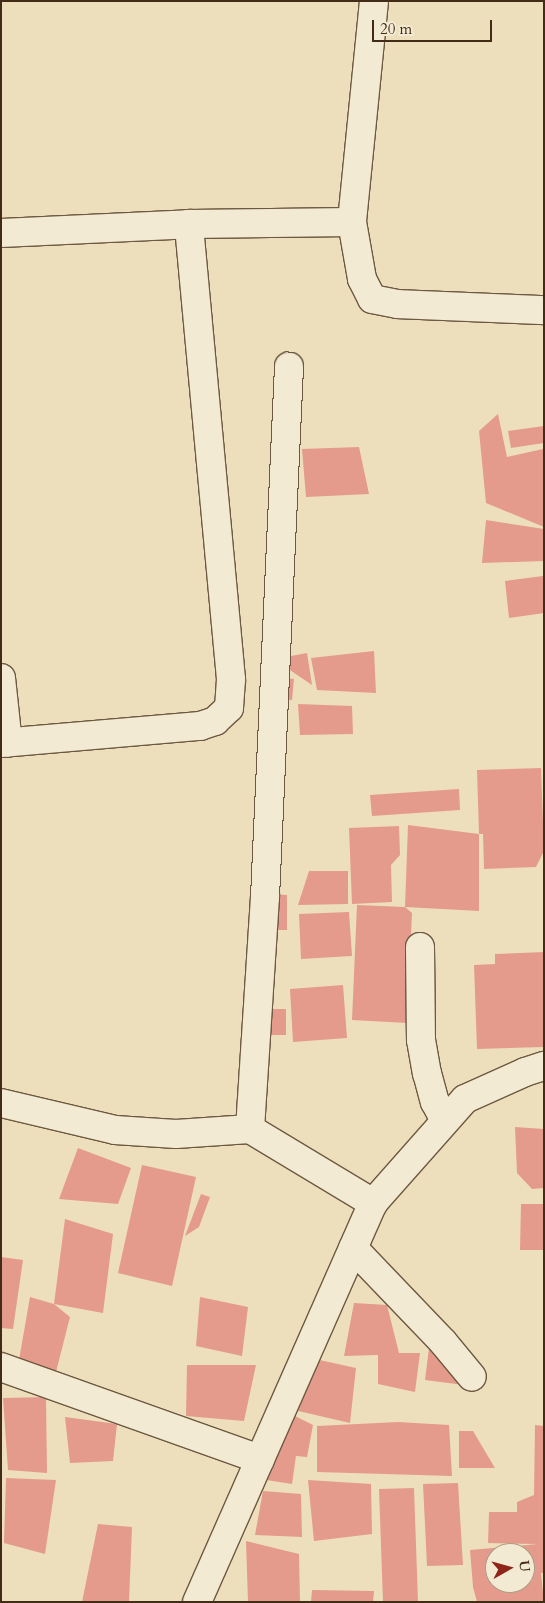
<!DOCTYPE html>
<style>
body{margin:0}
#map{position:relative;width:545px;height:1603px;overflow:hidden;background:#eddfbb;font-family:Cardo,serif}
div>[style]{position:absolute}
.building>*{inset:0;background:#e49b8c}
.roads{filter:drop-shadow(1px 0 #6d5941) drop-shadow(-1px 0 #6d5941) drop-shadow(0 1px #6d5941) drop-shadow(0 -1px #6d5941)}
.minor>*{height:28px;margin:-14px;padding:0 14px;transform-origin:14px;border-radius:14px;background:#f3ead3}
span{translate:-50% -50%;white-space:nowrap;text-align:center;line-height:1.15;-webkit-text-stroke:4px #f3ead3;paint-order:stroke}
.frame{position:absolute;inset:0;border:2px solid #422c18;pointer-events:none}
.north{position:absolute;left:485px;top:1543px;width:50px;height:50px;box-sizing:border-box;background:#f3ead3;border:1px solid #ac9e88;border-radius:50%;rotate:83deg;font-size:14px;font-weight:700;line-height:20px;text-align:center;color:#422c18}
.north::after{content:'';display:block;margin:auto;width:18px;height:22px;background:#8f2418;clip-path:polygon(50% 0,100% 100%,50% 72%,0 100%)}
.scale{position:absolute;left:372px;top:20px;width:120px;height:22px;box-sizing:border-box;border:2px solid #422c18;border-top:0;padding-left:6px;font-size:15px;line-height:18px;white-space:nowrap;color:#422c18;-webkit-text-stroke:4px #f3ead3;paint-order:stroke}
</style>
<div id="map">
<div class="building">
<i style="clip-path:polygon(498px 414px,507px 457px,543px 449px,544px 527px,486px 503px,479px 431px)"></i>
<i style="clip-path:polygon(544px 426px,544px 443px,511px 448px,508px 431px)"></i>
<i style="clip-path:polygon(359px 447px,369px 494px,306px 497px,302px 449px)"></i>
<i style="clip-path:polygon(486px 520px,544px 529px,544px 561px,482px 563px)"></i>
<i style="clip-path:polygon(543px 576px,544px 613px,509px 618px,505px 581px)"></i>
<i style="clip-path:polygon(374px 651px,376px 693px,317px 690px,311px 658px)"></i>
<i style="clip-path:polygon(307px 653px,312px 685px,284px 666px,286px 657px)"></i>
<i style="clip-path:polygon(284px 678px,294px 679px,292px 700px,282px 699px)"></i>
<i style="clip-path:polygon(298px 704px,352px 706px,353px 734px,300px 735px)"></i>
<i style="clip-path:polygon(541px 768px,544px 851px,536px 867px,484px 869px,483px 834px,479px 834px,477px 770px)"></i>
<i style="clip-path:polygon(459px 789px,460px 810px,372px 816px,370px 795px)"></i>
<i style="clip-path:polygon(408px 825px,479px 834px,479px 911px,405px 907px)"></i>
<i style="clip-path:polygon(399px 826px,400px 855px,391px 865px,392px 902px,352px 904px,349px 828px)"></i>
<i style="clip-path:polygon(309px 871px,348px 871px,348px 904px,298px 905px)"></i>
<i style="clip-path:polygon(272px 894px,287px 895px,287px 930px,271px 930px)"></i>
<i style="clip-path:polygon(357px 905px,405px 907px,412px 913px,407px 1023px,352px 1020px)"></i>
<i style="clip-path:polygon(349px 912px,352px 956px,301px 959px,299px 914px)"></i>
<i style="clip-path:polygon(544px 952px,544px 1047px,477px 1049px,474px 965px,495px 964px,495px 954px)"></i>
<i style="clip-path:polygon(343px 985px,347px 1038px,293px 1042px,290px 989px)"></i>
<i style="clip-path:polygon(266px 1009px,286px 1009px,286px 1035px,267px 1035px)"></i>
<i style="clip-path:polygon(515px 1127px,544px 1129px,544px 1188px,532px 1189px,517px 1173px)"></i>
<i style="clip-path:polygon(78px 1148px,131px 1168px,118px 1204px,59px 1199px)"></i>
<i style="clip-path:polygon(142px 1165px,196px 1177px,172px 1286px,118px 1273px)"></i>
<i style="clip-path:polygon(201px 1194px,210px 1197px,199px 1227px,185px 1236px)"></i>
<i style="clip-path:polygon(521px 1204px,544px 1204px,544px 1250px,520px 1250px)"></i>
<i style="clip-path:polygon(65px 1219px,113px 1234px,103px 1313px,54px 1304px)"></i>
<i style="clip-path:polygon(1px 1257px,23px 1260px,13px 1329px,1px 1328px)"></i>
<i style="clip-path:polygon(30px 1297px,54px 1304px,70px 1317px,56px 1372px,19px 1360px)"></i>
<i style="clip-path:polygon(200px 1297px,248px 1307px,242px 1356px,196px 1346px)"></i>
<i style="clip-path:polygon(354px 1303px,387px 1305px,399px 1353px,420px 1353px,415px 1392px,378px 1384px,378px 1355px,344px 1356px)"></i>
<i style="clip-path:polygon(430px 1340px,464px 1385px,425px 1380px)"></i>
<i style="clip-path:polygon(315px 1359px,356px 1368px,350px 1423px,294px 1410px)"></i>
<i style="clip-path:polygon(187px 1365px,256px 1365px,244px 1421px,186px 1416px)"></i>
<i style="clip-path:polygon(46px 1397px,47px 1473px,8px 1470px,3px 1398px)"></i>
<i style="clip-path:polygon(291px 1414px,313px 1425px,307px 1457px,296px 1456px,292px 1484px,260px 1479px)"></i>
<i style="clip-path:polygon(65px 1417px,117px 1424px,113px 1461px,70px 1463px)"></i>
<i style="clip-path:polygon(398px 1422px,449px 1425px,452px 1476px,317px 1472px,317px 1426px)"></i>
<i style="clip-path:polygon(evenodd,535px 1425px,544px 1426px,544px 1573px,541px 1573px,544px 1602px,477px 1602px,473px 1587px,470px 1550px,538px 1544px,488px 1543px,489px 1512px,517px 1512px,517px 1502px,534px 1495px,535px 1425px,495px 1553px,525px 1553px,525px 1577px,533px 1581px,491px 1585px,495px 1578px,495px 1553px)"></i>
<i style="clip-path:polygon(459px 1431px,473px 1431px,495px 1468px,459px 1468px)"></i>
<i style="clip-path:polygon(6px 1478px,56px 1480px,45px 1554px,4px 1543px)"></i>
<i style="clip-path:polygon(308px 1480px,371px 1484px,372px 1534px,314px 1541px)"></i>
<i style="clip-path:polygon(458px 1483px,463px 1565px,427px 1566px,423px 1484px)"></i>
<i style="clip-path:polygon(414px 1488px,418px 1602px,383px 1602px,379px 1489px)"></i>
<i style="clip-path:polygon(263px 1491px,301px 1494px,302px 1537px,255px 1535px)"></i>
<i style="clip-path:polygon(98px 1524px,132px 1527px,129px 1602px,82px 1602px)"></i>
<i style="clip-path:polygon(246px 1541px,299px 1554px,300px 1601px,248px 1602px)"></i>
<i style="clip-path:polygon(312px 1590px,374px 1591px,373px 1602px,311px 1602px)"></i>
</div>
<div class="roads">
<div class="minor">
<i style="left:374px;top:1px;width:222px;rotate:95.7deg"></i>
<i style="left:352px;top:222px;width:58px;rotate:80deg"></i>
<i style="left:362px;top:279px;width:22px;rotate:63deg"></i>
<i style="left:372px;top:299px;width:26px;rotate:11deg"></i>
<i style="left:398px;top:304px;width:146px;rotate:2.4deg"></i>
<i style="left:1px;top:233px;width:188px;rotate:-2.7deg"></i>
<i style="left:189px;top:224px;width:163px;rotate:-0.7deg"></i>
<i style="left:1px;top:678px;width:65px;rotate:83.9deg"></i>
<i style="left:1px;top:743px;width:200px;rotate:-4.9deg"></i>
<i style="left:200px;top:726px;width:16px;rotate:-18deg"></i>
<i style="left:215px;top:721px;width:19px;rotate:-43deg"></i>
<i style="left:229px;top:708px;width:29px;rotate:-86deg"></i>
<i style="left:231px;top:679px;width:457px;rotate:-95.3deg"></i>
<i style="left:420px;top:947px;width:93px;rotate:89.4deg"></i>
<i style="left:421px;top:1040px;width:34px;rotate:80deg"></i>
<i style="left:427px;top:1073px;width:30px;rotate:75deg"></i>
<i style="left:435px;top:1102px;width:21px;rotate:62deg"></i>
<i style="left:1px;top:1103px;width:117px;rotate:13.3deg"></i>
<i style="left:115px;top:1130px;width:61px;rotate:3.8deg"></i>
<i style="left:176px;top:1134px;width:74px;rotate:-3.9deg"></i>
<i style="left:250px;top:1129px;width:144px;rotate:31deg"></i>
<i style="left:250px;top:1129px;width:232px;rotate:-86.3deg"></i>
<i style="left:265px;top:897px;width:531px;rotate:-87.41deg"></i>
<i style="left:353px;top:1248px;width:130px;rotate:46.2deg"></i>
<i style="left:443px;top:1342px;width:45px;rotate:50.4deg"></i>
<i style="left:1px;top:1367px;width:275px;rotate:19.6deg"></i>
<i style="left:197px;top:1602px;width:436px;rotate:-66.2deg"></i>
<i style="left:373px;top:1203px;width:139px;rotate:-48.5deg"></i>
<i style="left:465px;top:1099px;width:66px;rotate:-24.2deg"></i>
<i style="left:525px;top:1072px;width:20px;rotate:-18deg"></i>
</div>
</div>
<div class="frame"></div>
<div class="north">U</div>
<div class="scale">20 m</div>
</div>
